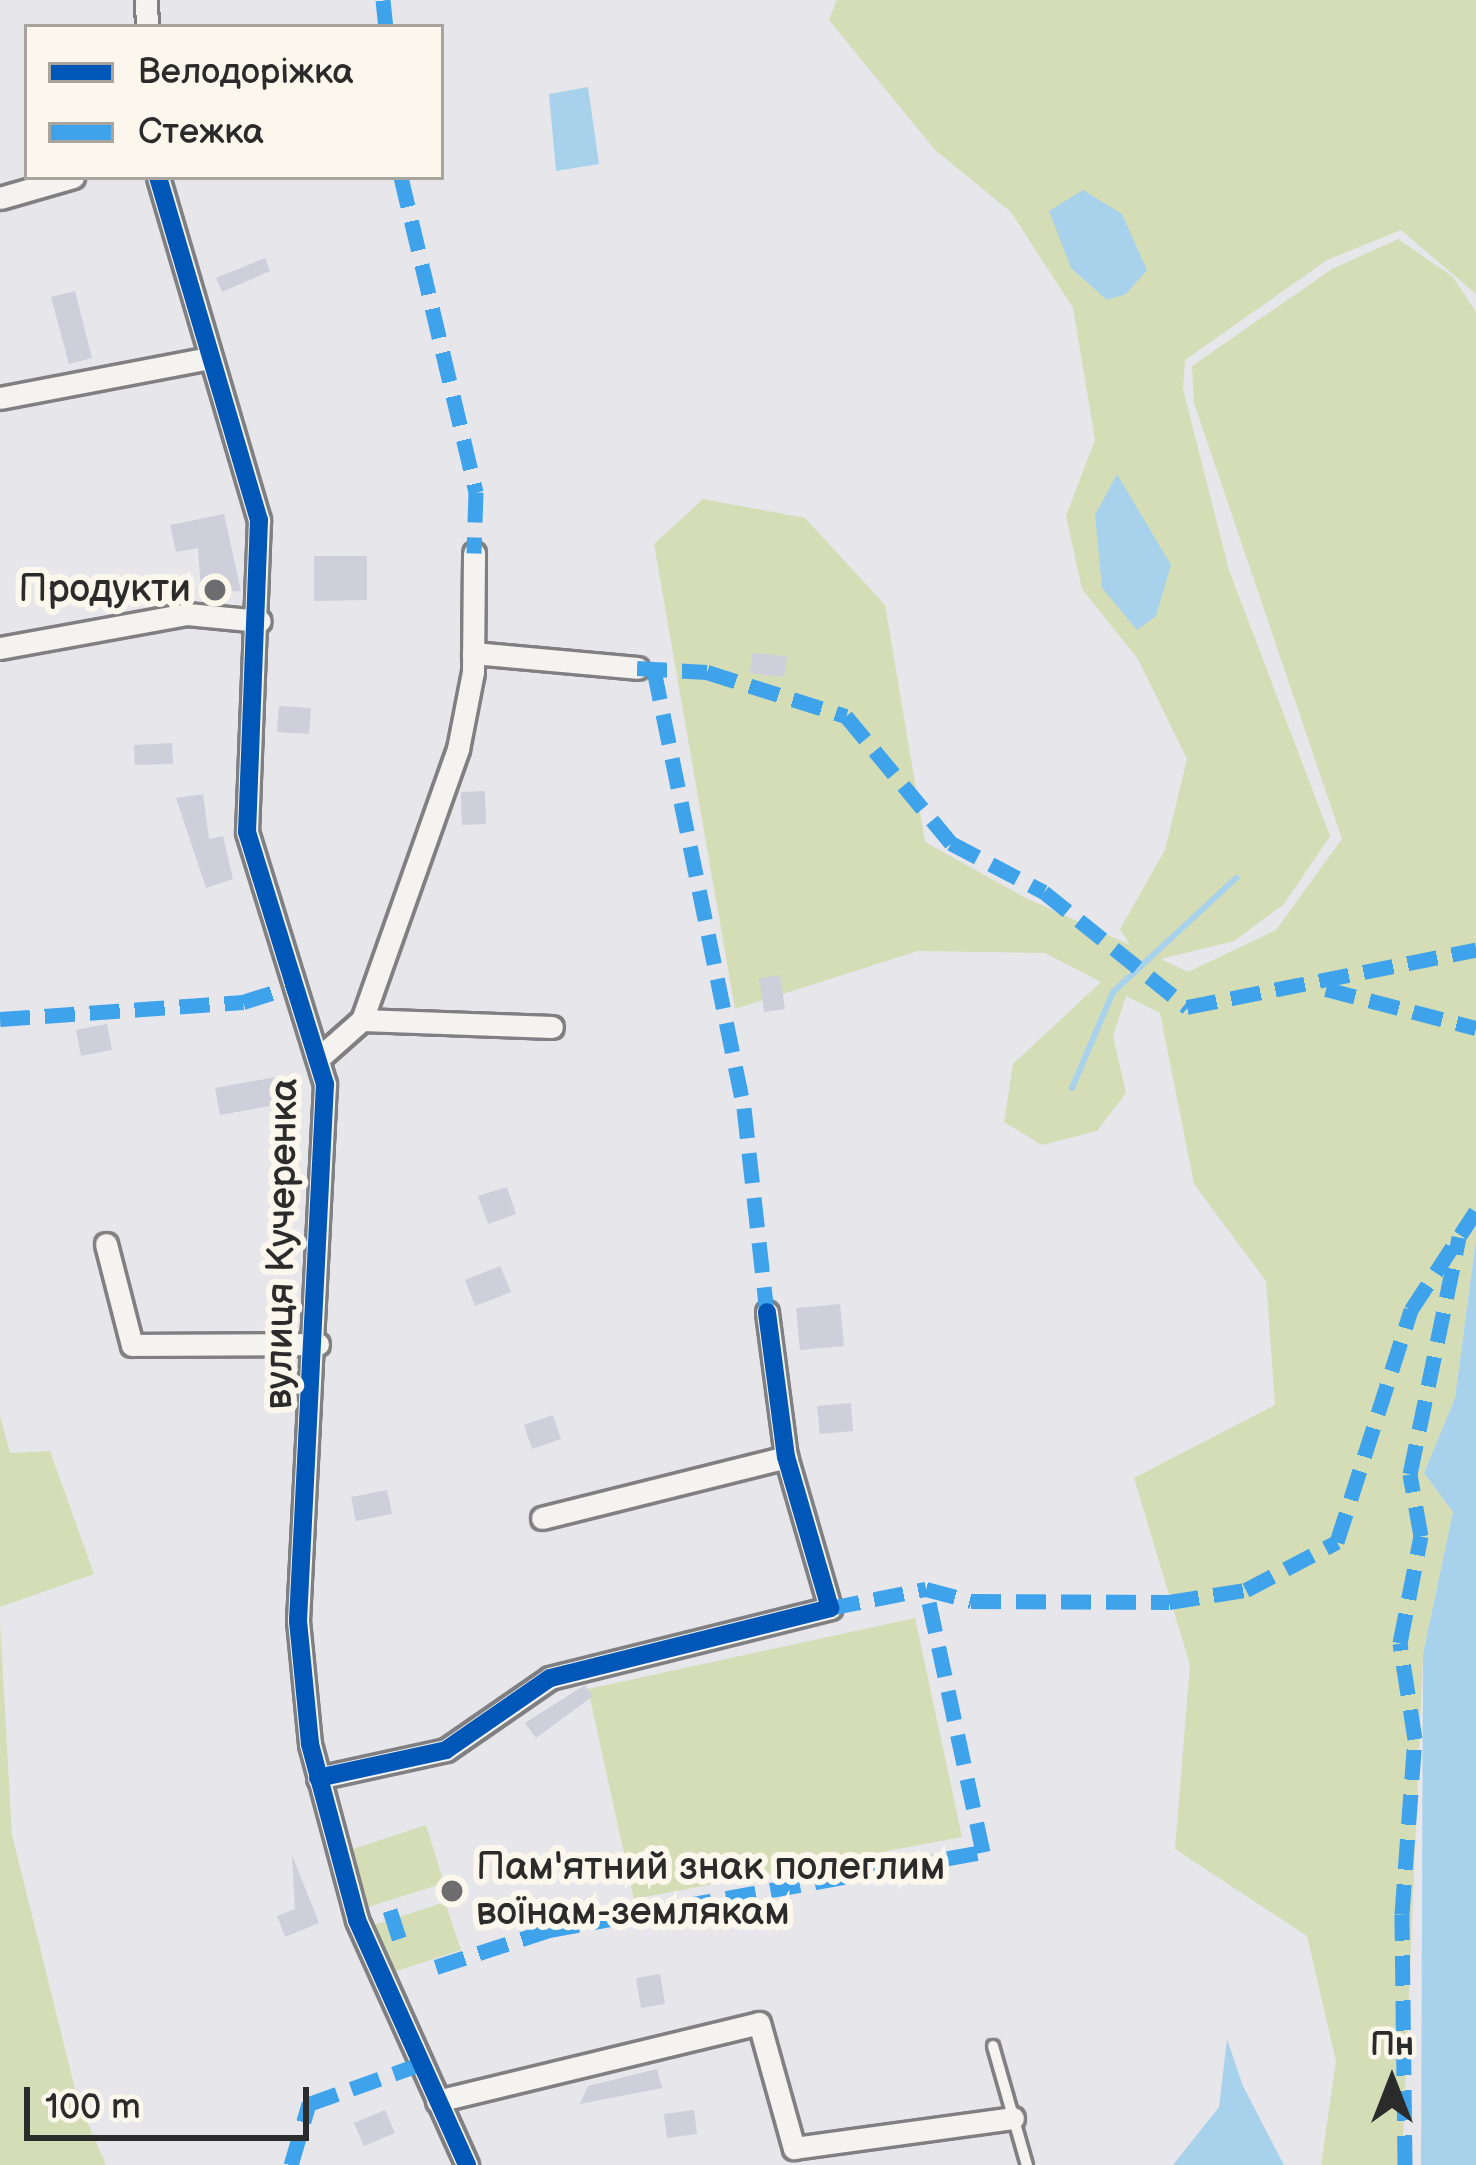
<!DOCTYPE html>
<meta charset="utf-8">
<style>
body{margin:0}
#map{position:relative;width:1476px;height:2165px;overflow:hidden;background:#e7e6eb;font-family:"Balsamiq Sans",sans-serif}
div>[style]{position:absolute}
.green>*{inset:0;background:#d5ddb6}
.water>*{inset:0;background:#a8d2ec}
.stream>*{height:6px;margin:-3px;padding:0 3px;transform-origin:3px;border-radius:3px;background:#a8d2ec}
.building>*{inset:0;background:#cecfda}
.roads{filter:drop-shadow(3px 0 #807f81) drop-shadow(-3px 0 #807f81) drop-shadow(0 3px #807f81) drop-shadow(0 -3px #807f81)}
.lane>*{height:10px;margin:-5px;padding:0 5px;transform-origin:5px;border-radius:5px;background:#f4f3f0}
.street>*{height:21px;margin:-10.5px;padding:0 10.5px;transform-origin:10.5px;border-radius:10.5px;background:#f4f3f0}
.quiet>*{height:15px;margin-top:-7.5px;transform-origin:0;background:repeating-linear-gradient(90deg,#3ea3eb 0 30px,transparent 0 45px)}
.cycleway>*{height:18px;margin:-9px;padding:0 9px;transform-origin:9px;border-radius:9px;background:#0057b8}
.dots>*{width:33px;height:33px;translate:-50% -50%;box-sizing:border-box;border:6px solid #fbf7ec;border-radius:50%}
span{translate:-50% -50%;white-space:nowrap;text-align:center;line-height:1.15;-webkit-text-stroke:12px #fbf7ec;paint-order:stroke}
.poi-label{font-size:39px;color:#2b2b2b}
.right{translate:-100% -50%;text-align:right}
.left{translate:0 -50%;text-align:left}
.street-label{font-size:39px;color:#2b2b2b}
.legend{position:absolute;left:24px;top:24px;width:420px;height:156px;box-sizing:border-box;background:#fbf7ec;border:3px solid #a8a59f;margin:0;padding:15px 21px;list-style:none;font-size:36px;color:#2b2b2b}
.legend li{display:flex;align-items:center;gap:24px;height:60px}
.legend b{width:60px;border:3px solid #a8a59f}
.north{position:absolute;left:1332px;top:2021px;width:120px;height:120px;-webkit-text-stroke:9px #fbf7ec;paint-order:stroke;rotate:0deg;font-size:33px;font-weight:700;line-height:48px;text-align:center;color:#2b2b2b}
.north::after{content:'';display:block;margin:auto;width:42px;height:54px;background:#2b2b2b;clip-path:polygon(50% 0,100% 100%,50% 72%,0 100%)}
.scale{position:absolute;left:24px;top:2087px;width:285px;height:54px;box-sizing:border-box;border:6px solid #2b2b2b;border-top:0;padding-left:15px;font-size:36px;line-height:42px;white-space:nowrap;color:#2b2b2b;-webkit-text-stroke:9px #fbf7ec;paint-order:stroke}
</style>
<div id="map">
<div class="green">
<i style="clip-path:polygon(837px 0,1476px 0,1476px 294px,1401px 230px,1327px 260px,1185px 360px,1183px 389px,1229px 570px,1330px 836px,1284px 904px,1234px 941px,1161px 959px,1188px 972px,1276px 930px,1342px 839px,1194px 403px,1192px 366px,1332px 269px,1398px 239px,1453px 277px,1476px 312px,1476px 1238px,1455px 1398px,1424px 1473px,1453px 1512px,1423px 1654px,1402px 2165px,1321px 2165px,1336px 2061px,1307px 1936px,1175px 1849px,1190px 1665px,1134px 1478px,1275px 1405px,1266px 1281px,1194px 1184px,1160px 1013px,1126px 996px,1113px 1036px,1126px 1093px,1097px 1131px,1042px 1145px,1004px 1122px,1013px 1064px,1101px 982px,1045px 953px,918px 951px,735px 1009px,654px 544px,703px 499px,805px 518px,885px 605px,925px 842px,1024px 897px,1130px 945px,1120px 929px,1165px 850px,1187px 759px,1138px 659px,1082px 589px,1066px 516px,1095px 440px,1073px 308px,1011px 212px,935px 150px,829px 20px)"></i>
<i style="clip-path:polygon(0 1416px,10px 1453px,50px 1451px,94px 1574px,0 1607px)"></i>
<i style="clip-path:polygon(915px 1618px,962px 1837px,634px 1899px,588px 1689px)"></i>
<i style="clip-path:polygon(0 1622px,12px 1835px,78px 2101px,106px 2165px,0 2165px)"></i>
<i style="clip-path:polygon(426px 1825px,444px 1883px,365px 1908px,347px 1851px)"></i>
<i style="clip-path:polygon(445px 1902px,461px 1950px,387px 1974px,371px 1926px)"></i>
</div>
<div class="water">
<i style="clip-path:polygon(588px 87px,599px 164px,556px 171px,549px 94px)"></i>
<i style="clip-path:polygon(1083px 190px,1122px 214px,1147px 270px,1126px 294px,1107px 300px,1071px 268px,1049px 211px)"></i>
<i style="clip-path:polygon(1117px 474px,1171px 565px,1156px 616px,1137px 630px,1102px 588px,1095px 515px)"></i>
<i style="clip-path:polygon(1476px 1239px,1476px 2165px,1421px 2165px,1423px 1654px,1453px 1512px,1424px 1473px,1455px 1398px)"></i>
<i style="clip-path:polygon(1227px 2039px,1243px 2086px,1284px 2165px,1173px 2165px,1219px 2107px)"></i>
</div>
<div class="stream">
<i style="left:1072px;top:1088px;width:104px;rotate:-66.9deg"></i>
<i style="left:1113px;top:992px;width:168px;rotate:-42.8deg"></i>
</div>
<div class="building">
<i style="clip-path:polygon(265px 258px,270px 271px,222px 292px,216px 278px)"></i>
<i style="clip-path:polygon(75px 291px,92px 358px,69px 364px,51px 297px)"></i>
<i style="clip-path:polygon(224px 514px,241px 591px,201px 593px,198px 548px,176px 552px,170px 525px)"></i>
<i style="clip-path:polygon(314px 556px,367px 556px,367px 600px,314px 601px)"></i>
<i style="clip-path:polygon(752px 653px,787px 656px,784px 677px,750px 673px)"></i>
<i style="clip-path:polygon(279px 706px,311px 708px,309px 734px,277px 732px)"></i>
<i style="clip-path:polygon(172px 743px,173px 764px,135px 765px,134px 745px)"></i>
<i style="clip-path:polygon(485px 791px,486px 824px,462px 825px,461px 792px)"></i>
<i style="clip-path:polygon(203px 794px,209px 839px,223px 836px,233px 879px,206px 888px,176px 798px)"></i>
<i style="clip-path:polygon(780px 975px,785px 1009px,764px 1012px,759px 978px)"></i>
<i style="clip-path:polygon(107px 1024px,112px 1050px,81px 1056px,76px 1030px)"></i>
<i style="clip-path:polygon(276px 1077px,281px 1104px,220px 1115px,215px 1088px)"></i>
<i style="clip-path:polygon(507px 1187px,516px 1214px,488px 1224px,478px 1196px)"></i>
<i style="clip-path:polygon(500px 1266px,511px 1292px,475px 1306px,465px 1280px)"></i>
<i style="clip-path:polygon(840px 1304px,844px 1346px,800px 1350px,796px 1308px)"></i>
<i style="clip-path:polygon(851px 1403px,853px 1431px,820px 1434px,817px 1406px)"></i>
<i style="clip-path:polygon(553px 1415px,561px 1439px,532px 1449px,524px 1425px)"></i>
<i style="clip-path:polygon(387px 1490px,392px 1514px,356px 1521px,351px 1497px)"></i>
<i style="clip-path:polygon(585px 1685px,593px 1696px,536px 1738px,525px 1723px)"></i>
<i style="clip-path:polygon(292px 1855px,319px 1923px,285px 1937px,277px 1916px,295px 1909px)"></i>
<i style="clip-path:polygon(660px 1974px,665px 2004px,641px 2008px,636px 1978px)"></i>
<i style="clip-path:polygon(657px 2069px,662px 2088px,580px 2104px,588px 2086px)"></i>
<i style="clip-path:polygon(385px 2110px,395px 2133px,364px 2146px,354px 2123px)"></i>
<i style="clip-path:polygon(694px 2110px,697px 2134px,667px 2138px,664px 2114px)"></i>
</div>
<div class="roads">
<div class="lane">
<i style="left:993px;top:2046px;width:124px;rotate:74.1deg"></i>
</div>
<div class="street">
<i style="left:146px;top:0;width:27px;rotate:88deg"></i>
<i style="left:158px;top:177px;width:358px;rotate:73.6deg"></i>
<i style="left:259px;top:520px;width:312px;rotate:92.2deg"></i>
<i style="left:247px;top:832px;width:264px;rotate:72.8deg"></i>
<i style="left:325px;top:1084px;width:538px;rotate:92.88deg"></i>
<i style="left:298px;top:1621px;width:124px;rotate:84.4deg"></i>
<i style="left:310px;top:1744px;width:182px;rotate:75deg"></i>
<i style="left:357px;top:1920px;width:269px;rotate:65.8deg"></i>
<i style="left:0;top:198px;width:76px;rotate:-16deg"></i>
<i style="left:0;top:398px;width:214px;rotate:-10.8deg"></i>
<i style="left:0;top:648px;width:190px;rotate:-10.3deg"></i>
<i style="left:187px;top:614px;width:73px;rotate:5.5deg"></i>
<i style="left:473px;top:653px;width:165px;rotate:5.2deg"></i>
<i style="left:362px;top:1020px;width:190px;rotate:2.1deg"></i>
<i style="left:320px;top:1057px;width:56px;rotate:-41.4deg"></i>
<i style="left:362px;top:1020px;width:288px;rotate:-70.5deg"></i>
<i style="left:458px;top:749px;width:78px;rotate:-79deg"></i>
<i style="left:473px;top:672px;width:119px;rotate:-89.5deg"></i>
<i style="left:106px;top:1244px;width:104px;rotate:75.6deg"></i>
<i style="left:132px;top:1345px;width:186px;rotate:-0.3deg"></i>
<i style="left:542px;top:1518px;width:252px;rotate:-14deg"></i>
<i style="left:318px;top:1778px;width:131px;rotate:-12.3deg"></i>
<i style="left:446px;top:1750px;width:126px;rotate:-34.7deg"></i>
<i style="left:550px;top:1678px;width:289px;rotate:-14deg"></i>
<i style="left:830px;top:1608px;width:157px;rotate:-106.2deg"></i>
<i style="left:786px;top:1457px;width:146px;rotate:-97.5deg"></i>
<i style="left:437px;top:2101px;width:331px;rotate:-13.6deg"></i>
<i style="left:759px;top:2023px;width:130px;rotate:74.4deg"></i>
<i style="left:794px;top:2148px;width:221px;rotate:-7.8deg"></i>
</div>
</div>
<div class="quiet">
<i style="left:383px;top:0;width:27px;rotate:84deg"></i>
<i style="left:401px;top:177px;width:324px;rotate:76.6deg"></i>
<i style="left:476px;top:492px;width:61px;rotate:91.9deg"></i>
<i style="left:637px;top:668px;width:70px;rotate:3.3deg"></i>
<i style="left:707px;top:672px;width:146px;rotate:17.6deg"></i>
<i style="left:846px;top:716px;width:165px;rotate:50.4deg"></i>
<i style="left:951px;top:843px;width:105px;rotate:27.8deg"></i>
<i style="left:1044px;top:892px;width:184px;rotate:38.8deg"></i>
<i style="left:1187px;top:1007px;width:295px;rotate:-11.2deg"></i>
<i style="left:654px;top:670px;width:447px;rotate:78.4deg"></i>
<i style="left:744px;top:1108px;width:205px;rotate:83.6deg"></i>
<i style="left:1326px;top:989px;width:155px;rotate:14.6deg"></i>
<i style="left:0;top:1019px;width:244px;rotate:-4deg"></i>
<i style="left:243px;top:1002px;width:57px;rotate:-17.5deg"></i>
<i style="left:830px;top:1608px;width:98px;rotate:-11.2deg"></i>
<i style="left:926px;top:1589px;width:47px;rotate:14.9deg"></i>
<i style="left:971px;top:1601px;width:198px;rotate:0.3deg"></i>
<i style="left:1169px;top:1602px;width:78px;rotate:-8.9deg"></i>
<i style="left:1246px;top:1590px;width:103px;rotate:-27.8deg"></i>
<i style="left:1337px;top:1542px;width:244px;rotate:-72.3deg"></i>
<i style="left:1411px;top:1310px;width:118px;rotate:-56.7deg"></i>
<i style="left:390px;top:1910px;width:38px;rotate:72deg"></i>
<i style="left:436px;top:1967px;width:119px;rotate:-18.1deg"></i>
<i style="left:549px;top:1930px;width:441px;rotate:-10.2deg"></i>
<i style="left:983px;top:1852px;width:269px;rotate:-102.2deg"></i>
<i style="left:291px;top:2165px;width:64px;rotate:-73.6deg"></i>
<i style="left:309px;top:2104px;width:116px;rotate:-19.7deg"></i>
<i style="left:1405px;top:2165px;width:251px;rotate:-90.7deg"></i>
<i style="left:1402px;top:1914px;width:175px;rotate:-85.8deg"></i>
<i style="left:1415px;top:1739px;width:97px;rotate:-98.9deg"></i>
<i style="left:1400px;top:1643px;width:109px;rotate:-78.9deg"></i>
<i style="left:1421px;top:1536px;width:63px;rotate:-100.1deg"></i>
<i style="left:1410px;top:1474px;width:242px;rotate:-78.3deg"></i>
</div>
<div class="cycleway">
<i style="left:158px;top:177px;width:358px;rotate:73.6deg"></i>
<i style="left:259px;top:520px;width:312px;rotate:92.2deg"></i>
<i style="left:247px;top:832px;width:264px;rotate:72.8deg"></i>
<i style="left:325px;top:1084px;width:538px;rotate:92.88deg"></i>
<i style="left:298px;top:1621px;width:124px;rotate:84.4deg"></i>
<i style="left:310px;top:1744px;width:182px;rotate:75deg"></i>
<i style="left:357px;top:1920px;width:269px;rotate:65.8deg"></i>
<i style="left:318px;top:1778px;width:131px;rotate:-12.3deg"></i>
<i style="left:446px;top:1750px;width:126px;rotate:-34.7deg"></i>
<i style="left:550px;top:1678px;width:289px;rotate:-14deg"></i>
<i style="left:830px;top:1608px;width:157px;rotate:-106.2deg"></i>
<i style="left:786px;top:1457px;width:146px;rotate:-97.5deg"></i>
</div>
<div class="dots">
<i style="left:215px;top:590px;background:#6d6c6e"></i>
<i style="left:452px;top:1891px;background:#6d6c6e"></i>
</div>
<div class="poi-label">
<span class="right" style="left:191px;top:590px">Продукти</span>
<span class="left" style="left:476px;top:1891px">Пам'ятний знак полеглим<br>воїнам-землякам</span>
</div>
<div class="street-label">
<span style="left:283px;top:1244px;rotate:-89deg">вулиця Кучеренка</span>
</div>
<ul class="legend">
<li><b style="height:15px;background:#0057b8"></b>Велодоріжка</li>
<li><b style="height:15px;background:#3ea3eb"></b>Стежка</li>
</ul>
<div class="north">Пн</div>
<div class="scale">100 m</div>
</div>
